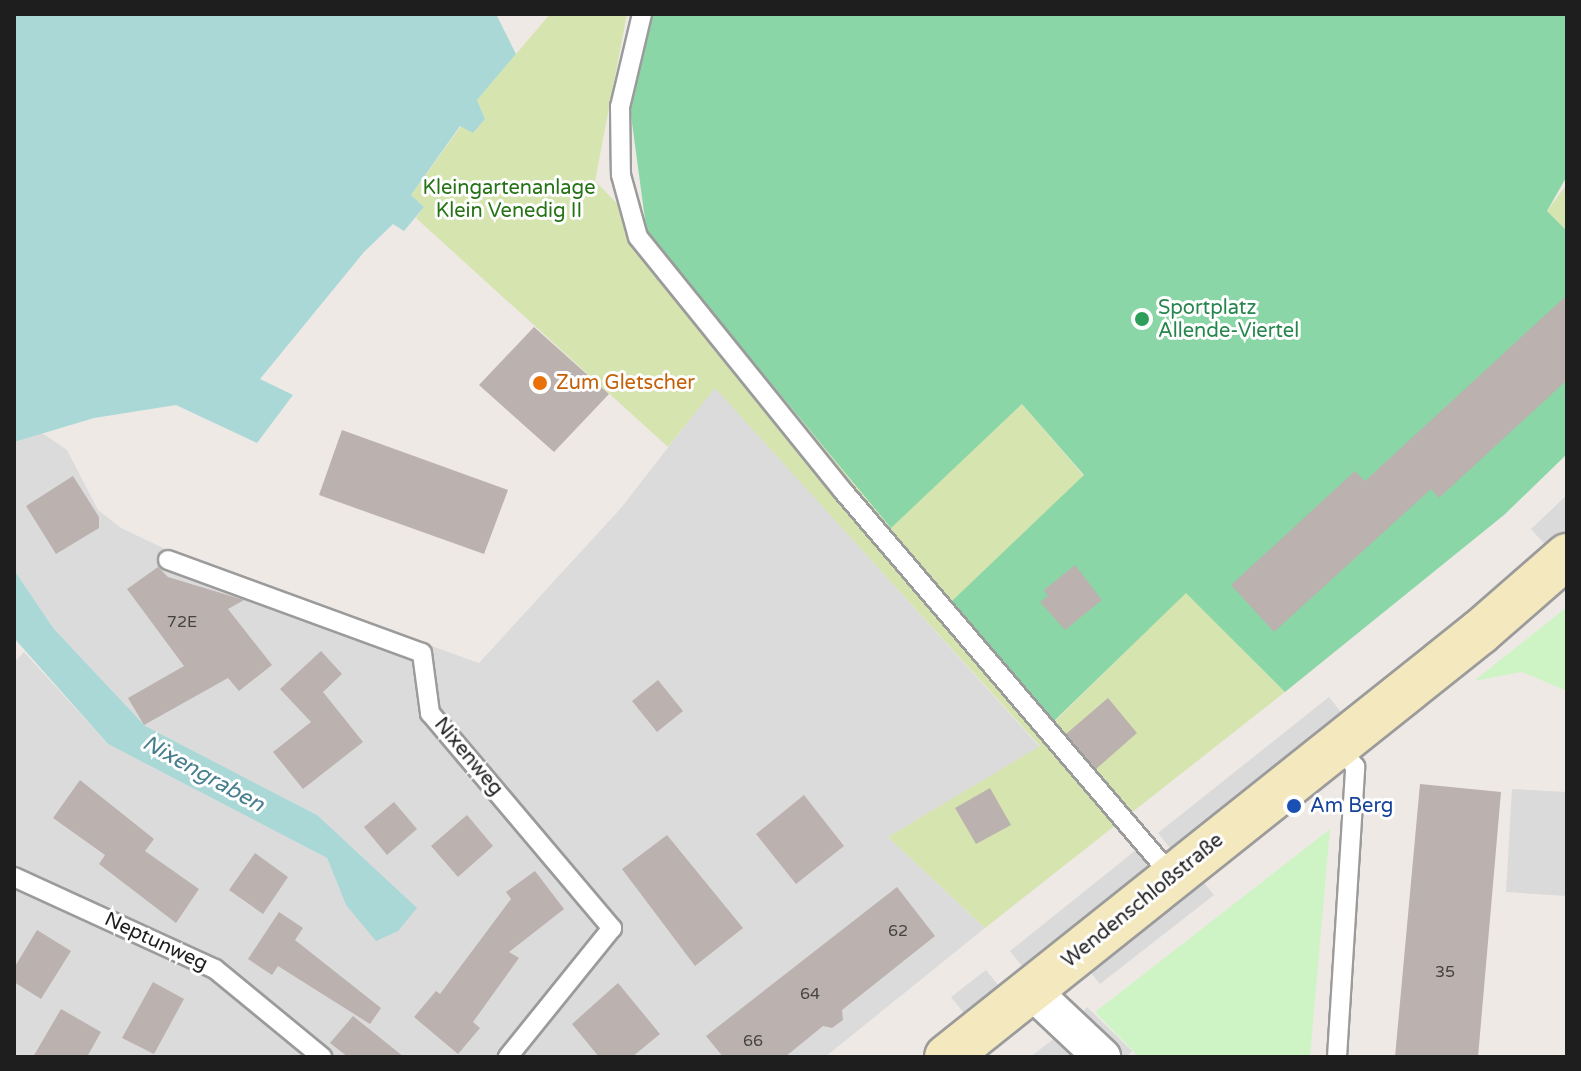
<!DOCTYPE html>
<meta charset="utf-8">
<style>
body{margin:0}
#map{position:relative;width:1581px;height:1071px;overflow:hidden;background:#eee9e5;font-family:"Varela Round",sans-serif}
div>[style]{position:absolute}
.residential>*{inset:0;background:#dcdbdc}
.grass>*{inset:0;background:#d6e4b0}
.park>*{inset:0;background:#cef4c6}
.pitch>*{inset:0;background:#8ad6a6}
.parking>*{inset:0;background:#dadada}
.water>*{inset:0;background:#a9d8d7}
.building>*{inset:0;background:#bbb1ae}
.roads{filter:drop-shadow(2px 0 #9b9b9b) drop-shadow(-2px 0 #9b9b9b) drop-shadow(0 2px #9b9b9b) drop-shadow(0 -2px #9b9b9b)}
.lane>*{height:18px;margin:-9px;padding:0 9px;transform-origin:9px;border-radius:9px;background:#fff}
.street>*{height:36px;margin:-18px;padding:0 18px;transform-origin:18px;border-radius:18px;background:#fff}
.secondary>*{height:44px;margin:-22px;padding:0 22px;transform-origin:22px;border-radius:22px;background:#f4e9be}
.dots>*{width:22px;height:22px;translate:-50% -50%;box-sizing:border-box;border:4px solid #fff;border-radius:50%}
span{translate:-50% -50%;white-space:nowrap;text-align:center;line-height:1.15;-webkit-text-stroke:6px #fff;paint-order:stroke}
.number-label{font-size:16px;color:#454342}
.number-label span{-webkit-text-stroke-width:0}
.park-label{font-size:20px;color:#257315}
.leisure-label{font-size:20px;color:#27864d}
.left{translate:0 -50%;text-align:left}
.food-label{font-size:20px;color:#c56008}
.street-label{font-size:20px;color:#1e1e1e}
.transit-label{font-size:20px;color:#164399}
.water-label{font-size:22px;color:#497e8f;font-style:italic}
.frame{position:absolute;inset:0;border:16px solid #1e1e1e;pointer-events:none}
</style>
<div id="map">
<div class="residential">
<i style="clip-path:polygon(715px 387px,1040px 747px,888px 837px,985px 928px,825px 1057px,14px 1057px,14px 662px,24px 652px,108px 744px,327px 858px,346px 905px,317px 815px,145px 727px,54px 629px,14px 570px,14px 442px,42px 433px,67px 450px,98px 510px,121px 528px,178px 555px,479px 663px,621px 508px)"></i>
<i style="clip-path:polygon(1061px 1033px,1086px 1057px,1030px 1057px)"></i>
</div>
<div class="grass">
<i style="clip-path:polygon(550px 14px,627px 14px,595px 181px,647px 234px,890px 527px,1022px 404px,1084px 476px,953px 601px,1055px 721px,1186px 592px,1285px 692px,985px 928px,888px 837px,1040px 746px,715px 388px,668px 447px,416px 218px,424px 207px,411px 195px,461px 126px,473px 133px,485px 119px,477px 100px)"></i>
<i style="clip-path:polygon(1567px 184px,1567px 231px,1547px 211px)"></i>
</div>
<div class="park">
<i style="clip-path:polygon(1567px 607px,1567px 691px,1522px 672px,1474px 681px)"></i>
<i style="clip-path:polygon(1330px 829px,1310px 1057px,1139px 1057px,1095px 1012px)"></i>
</div>
<div class="pitch">
<i style="clip-path:polygon(651px 14px,1567px 14px,1567px 176px,1547px 211px,1567px 231px,1567px 454px,1504px 515px,1285px 692px,1186px 593px,1054px 721px,952px 601px,1084px 475px,1022px 404px,891px 528px,647px 234px,628px 93px)"></i>
</div>
<div class="parking">
<i style="clip-path:polygon(1567px 495px,1567px 532px,1549px 549px,1531px 529px)"></i>
<i style="clip-path:polygon(1329px 697px,1345px 717px,1174px 853px,1158px 833px)"></i>
<i style="clip-path:polygon(1512px 789px,1567px 792px,1567px 896px,1506px 892px)"></i>
<i style="clip-path:polygon(1136px 850px,1152px 871px,1026px 971px,1010px 951px)"></i>
<i style="clip-path:polygon(1200px 878px,1214px 895px,1100px 984px,1086px 967px)"></i>
<i style="clip-path:polygon(986px 970px,1002px 990px,967px 1017px,951px 997px)"></i>
<i style="clip-path:polygon(1087px 1007px,1132px 1051px,1126px 1057px,1080px 1015px)"></i>
</div>
<div class="water">
<i style="clip-path:polygon(14px 14px,496px 14px,516px 54px,477px 100px,485px 119px,473px 133px,460px 126px,411px 195px,424px 207px,404px 231px,393px 224px,364px 252px,260px 379px,293px 395px,257px 443px,176px 405px,94px 418px,14px 442px)"></i>
<i style="clip-path:polygon(14px 570px,54px 629px,145px 726px,317px 815px,417px 908px,398px 931px,376px 941px,346px 905px,327px 858px,108px 744px,14px 638px)"></i>
</div>
<div class="building">
<i style="clip-path:polygon(1567px 295px,1567px 380px,1439px 498px,1431px 489px,1274px 632px,1231px 585px,1355px 471px,1365px 481px)"></i>
<i style="clip-path:polygon(534px 327px,609px 394px,554px 452px,479px 385px)"></i>
<i style="clip-path:polygon(342px 430px,508px 490px,484px 554px,319px 495px)"></i>
<i style="clip-path:polygon(73px 476px,99px 517px,99px 528px,56px 554px,26px 506px)"></i>
<i style="clip-path:polygon(1075px 565px,1102px 600px,1065px 630px,1040px 602px,1048px 596px,1044px 590px)"></i>
<i style="clip-path:polygon(158px 567px,168px 577px,244px 600px,228px 609px,272px 665px,239px 691px,228px 678px,144px 725px,128px 698px,184px 666px,127px 589px)"></i>
<i style="clip-path:polygon(321px 651px,342px 674px,323px 692px,363px 742px,303px 789px,273px 752px,311px 722px,280px 689px)"></i>
<i style="clip-path:polygon(658px 680px,683px 711px,657px 732px,632px 701px)"></i>
<i style="clip-path:polygon(1108px 698px,1137px 733px,1096px 769px,1066px 734px)"></i>
<i style="clip-path:polygon(80px 780px,154px 839px,145px 851px,199px 889px,176px 923px,99px 864px,105px 855px,53px 818px)"></i>
<i style="clip-path:polygon(1420px 784px,1501px 792px,1478px 1057px,1395px 1057px)"></i>
<i style="clip-path:polygon(990px 788px,1011px 825px,976px 844px,955px 808px)"></i>
<i style="clip-path:polygon(804px 795px,844px 846px,796px 884px,756px 834px)"></i>
<i style="clip-path:polygon(394px 802px,417px 829px,387px 855px,364px 827px)"></i>
<i style="clip-path:polygon(467px 815px,493px 846px,458px 877px,431px 846px)"></i>
<i style="clip-path:polygon(667px 835px,743px 928px,695px 966px,622px 869px)"></i>
<i style="clip-path:polygon(255px 853px,288px 877px,263px 914px,229px 890px)"></i>
<i style="clip-path:polygon(535px 871px,564px 909px,509px 952px,519px 958px,473px 1022px,480px 1028px,458px 1054px,414px 1017px,436px 991px,440px 994px,511px 899px,506px 892px)"></i>
<i style="clip-path:polygon(897px 887px,935px 936px,842px 1010px,843px 1020px,832px 1028px,823px 1026px,785px 1057px,723px 1057px,706px 1036px)"></i>
<i style="clip-path:polygon(279px 912px,303px 928px,295px 940px,381px 1008px,370px 1024px,278px 966px,272px 975px,248px 959px)"></i>
<i style="clip-path:polygon(37px 930px,71px 951px,41px 999px,14px 982px,14px 968px)"></i>
<i style="clip-path:polygon(153px 982px,184px 999px,154px 1054px,122px 1038px)"></i>
<i style="clip-path:polygon(618px 983px,660px 1034px,632px 1057px,599px 1057px,572px 1024px)"></i>
<i style="clip-path:polygon(61px 1009px,101px 1032px,87px 1057px,33px 1057px)"></i>
<i style="clip-path:polygon(353px 1016px,404px 1057px,348px 1057px,330px 1043px)"></i>
</div>
<div class="roads">
<div class="lane">
<i style="left:642px;top:14px;width:96px;rotate:103.3deg"></i>
<i style="left:620px;top:107px;width:68px;rotate:89.2deg"></i>
<i style="left:621px;top:175px;width:64px;rotate:74.7deg"></i>
<i style="left:638px;top:237px;width:326px;rotate:51.1deg"></i>
<i style="left:843px;top:491px;width:506px;rotate:49.48deg"></i>
<i style="left:168px;top:560px;width:270px;rotate:20.1deg"></i>
<i style="left:422px;top:653px;width:61px;rotate:82.4deg"></i>
<i style="left:430px;top:713px;width:282px;rotate:49.8deg"></i>
<i style="left:612px;top:928px;width:166px;rotate:128.9deg"></i>
<i style="left:14px;top:877px;width:221px;rotate:24.6deg"></i>
<i style="left:215px;top:969px;width:139px;rotate:39.4deg"></i>
<i style="left:1337px;top:1057px;width:291px;rotate:-86.4deg"></i>
<i style="left:1355px;top:767px;width:27px;rotate:-126deg"></i>
</div>
<div class="street">
<i style="left:1031px;top:990px;width:98px;rotate:43.3deg"></i>
</div>
<div class="secondary">
<i style="left:947px;top:1057px;width:682px;rotate:-38.57deg"></i>
<i style="left:1480px;top:632px;width:116px;rotate:-41.1deg"></i>
</div>
</div>
<div class="dots">
<i style="left:1142px;top:319px;background:#2e9e5b"></i>
<i style="left:540px;top:383px;background:#e8710a"></i>
<i style="left:1294px;top:806px;background:#1a4fb4"></i>
</div>
<div class="number-label">
<span style="left:182px;top:622px">72E</span>
<span style="left:898px;top:931px">62</span>
<span style="left:1445px;top:972px">35</span>
<span style="left:810px;top:994px">64</span>
<span style="left:753px;top:1041px">66</span>
</div>
<div class="park-label">
<span style="left:509px;top:200px">Kleingartenanlage<br>Klein Venedig II</span>
</div>
<div class="leisure-label">
<span class="left" style="left:1158px;top:320px">Sportplatz<br>Allende-Viertel</span>
</div>
<div class="food-label">
<span class="left" style="left:556px;top:383px">Zum Gletscher</span>
</div>
<div class="street-label">
<span style="left:468px;top:757px;rotate:50deg">Nixenweg</span>
<span style="left:1143px;top:901px;rotate:-39deg">Wendenschloßstraße</span>
<span style="left:156px;top:942px;rotate:25deg">Neptunweg</span>
</div>
<div class="transit-label">
<span class="left" style="left:1310px;top:806px">Am Berg</span>
</div>
<div class="water-label">
<span style="left:203px;top:774px;rotate:29deg">Nixengraben</span>
</div>
<div class="frame"></div>
</div>
